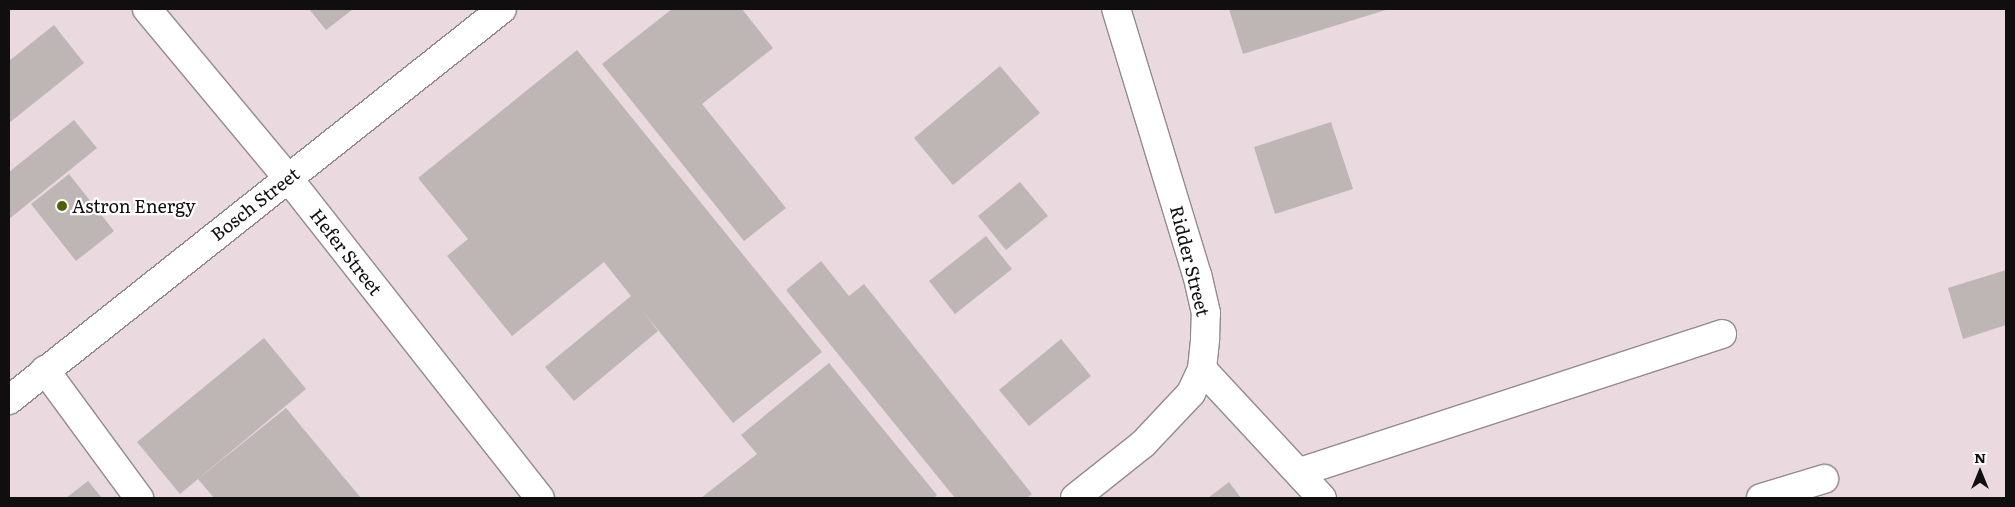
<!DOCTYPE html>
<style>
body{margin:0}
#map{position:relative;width:2015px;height:507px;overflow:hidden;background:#f0e8eb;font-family:Literata,serif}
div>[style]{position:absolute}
.built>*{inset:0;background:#ead9df}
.building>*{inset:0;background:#beb6b5}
.roads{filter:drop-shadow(1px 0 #928b8e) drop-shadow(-1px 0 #928b8e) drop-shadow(0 1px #928b8e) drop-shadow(0 -1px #928b8e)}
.minor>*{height:28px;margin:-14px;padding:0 14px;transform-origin:14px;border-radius:14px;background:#fff}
.dots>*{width:14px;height:14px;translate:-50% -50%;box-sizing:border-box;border:2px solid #fff;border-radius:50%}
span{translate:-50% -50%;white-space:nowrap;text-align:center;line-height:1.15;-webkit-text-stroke:4.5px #fff;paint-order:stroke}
.street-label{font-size:18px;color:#100e0f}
.poi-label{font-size:18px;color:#100e0f}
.left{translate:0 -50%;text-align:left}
.frame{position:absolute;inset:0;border:10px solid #100e0f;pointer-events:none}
.north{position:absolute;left:1955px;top:447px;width:50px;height:50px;-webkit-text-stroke:4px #fff;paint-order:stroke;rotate:0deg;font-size:14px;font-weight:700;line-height:20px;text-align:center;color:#100e0f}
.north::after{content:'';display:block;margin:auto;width:18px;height:22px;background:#100e0f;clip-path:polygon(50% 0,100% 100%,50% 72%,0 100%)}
</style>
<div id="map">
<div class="built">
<i style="clip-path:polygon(9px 9px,2006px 9px,2006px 498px,9px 498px)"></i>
</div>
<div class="building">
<i style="clip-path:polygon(309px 9px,353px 9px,326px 30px)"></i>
<i style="clip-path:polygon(672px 9px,742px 9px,773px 48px,702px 104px,786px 208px,744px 241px,602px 64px)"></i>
<i style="clip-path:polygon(1229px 9px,1389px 9px,1243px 54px)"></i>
<i style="clip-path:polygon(54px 25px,84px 63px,9px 123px,9px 61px)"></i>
<i style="clip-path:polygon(577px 50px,822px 352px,733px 423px,642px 310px,658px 331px,574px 401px,545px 367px,631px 296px,604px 262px,512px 336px,447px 256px,468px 239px,418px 178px)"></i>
<i style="clip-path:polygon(1000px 66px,1040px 113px,953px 185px,914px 138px)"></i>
<i style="clip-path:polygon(74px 120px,97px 148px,9px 219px,9px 172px)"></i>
<i style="clip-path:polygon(1331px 122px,1353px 189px,1275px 214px,1254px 147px)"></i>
<i style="clip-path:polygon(69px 174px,114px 231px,76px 261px,31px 204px)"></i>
<i style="clip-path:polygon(1020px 182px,1048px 216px,1006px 250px,978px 216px)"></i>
<i style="clip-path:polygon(986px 236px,1012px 269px,955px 314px,929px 281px)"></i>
<i style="clip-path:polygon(821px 261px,849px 296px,864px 284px,1032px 494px,1027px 498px,955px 498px,786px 290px)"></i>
<i style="clip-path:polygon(2006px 270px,2006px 325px,1963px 339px,1948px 288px)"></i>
<i style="clip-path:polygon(264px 338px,306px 389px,180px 494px,137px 442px)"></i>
<i style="clip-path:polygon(1061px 339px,1091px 376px,1029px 426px,999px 390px)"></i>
<i style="clip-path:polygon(829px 363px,937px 495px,934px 498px,701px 498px,757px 454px,741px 435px)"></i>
<i style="clip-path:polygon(286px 408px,361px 498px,214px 498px,198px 479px)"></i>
<i style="clip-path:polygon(88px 481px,102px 498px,66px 498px)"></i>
<i style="clip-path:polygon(1229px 482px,1241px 498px,1208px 498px)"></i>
</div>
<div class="roads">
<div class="minor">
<i style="left:147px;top:9px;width:220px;rotate:50.2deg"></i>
<i style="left:288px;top:178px;width:407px;rotate:51.8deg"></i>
<i style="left:1202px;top:369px;width:176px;rotate:47.1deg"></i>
<i style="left:45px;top:370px;width:159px;rotate:53.7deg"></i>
<i style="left:9px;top:400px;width:629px;rotate:-38.42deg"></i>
<i style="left:1300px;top:472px;width:444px;rotate:-18.1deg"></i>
<i style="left:1075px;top:498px;width:87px;rotate:-38.5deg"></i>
<i style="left:1143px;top:444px;width:70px;rotate:-46.7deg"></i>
<i style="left:1191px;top:393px;width:26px;rotate:-65deg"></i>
<i style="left:1202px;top:369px;width:31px;rotate:-84deg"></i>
<i style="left:1205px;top:338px;width:25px;rotate:-88deg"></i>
<i style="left:1206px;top:313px;width:39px;rotate:-103deg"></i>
<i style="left:1197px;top:275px;width:278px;rotate:-106.9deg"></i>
<i style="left:1761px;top:498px;width:66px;rotate:-16.8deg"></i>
</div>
</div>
<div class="dots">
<i style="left:62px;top:206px;background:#4e6109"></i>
</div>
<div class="street-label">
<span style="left:255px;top:204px;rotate:-38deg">Bosch Street</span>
<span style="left:346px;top:252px;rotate:52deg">Hefer Street</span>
<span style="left:1190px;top:261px;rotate:76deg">Ridder Street</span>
</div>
<div class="poi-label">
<span class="left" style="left:72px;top:206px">Astron Energy</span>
</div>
<div class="frame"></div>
<div class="north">N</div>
</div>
